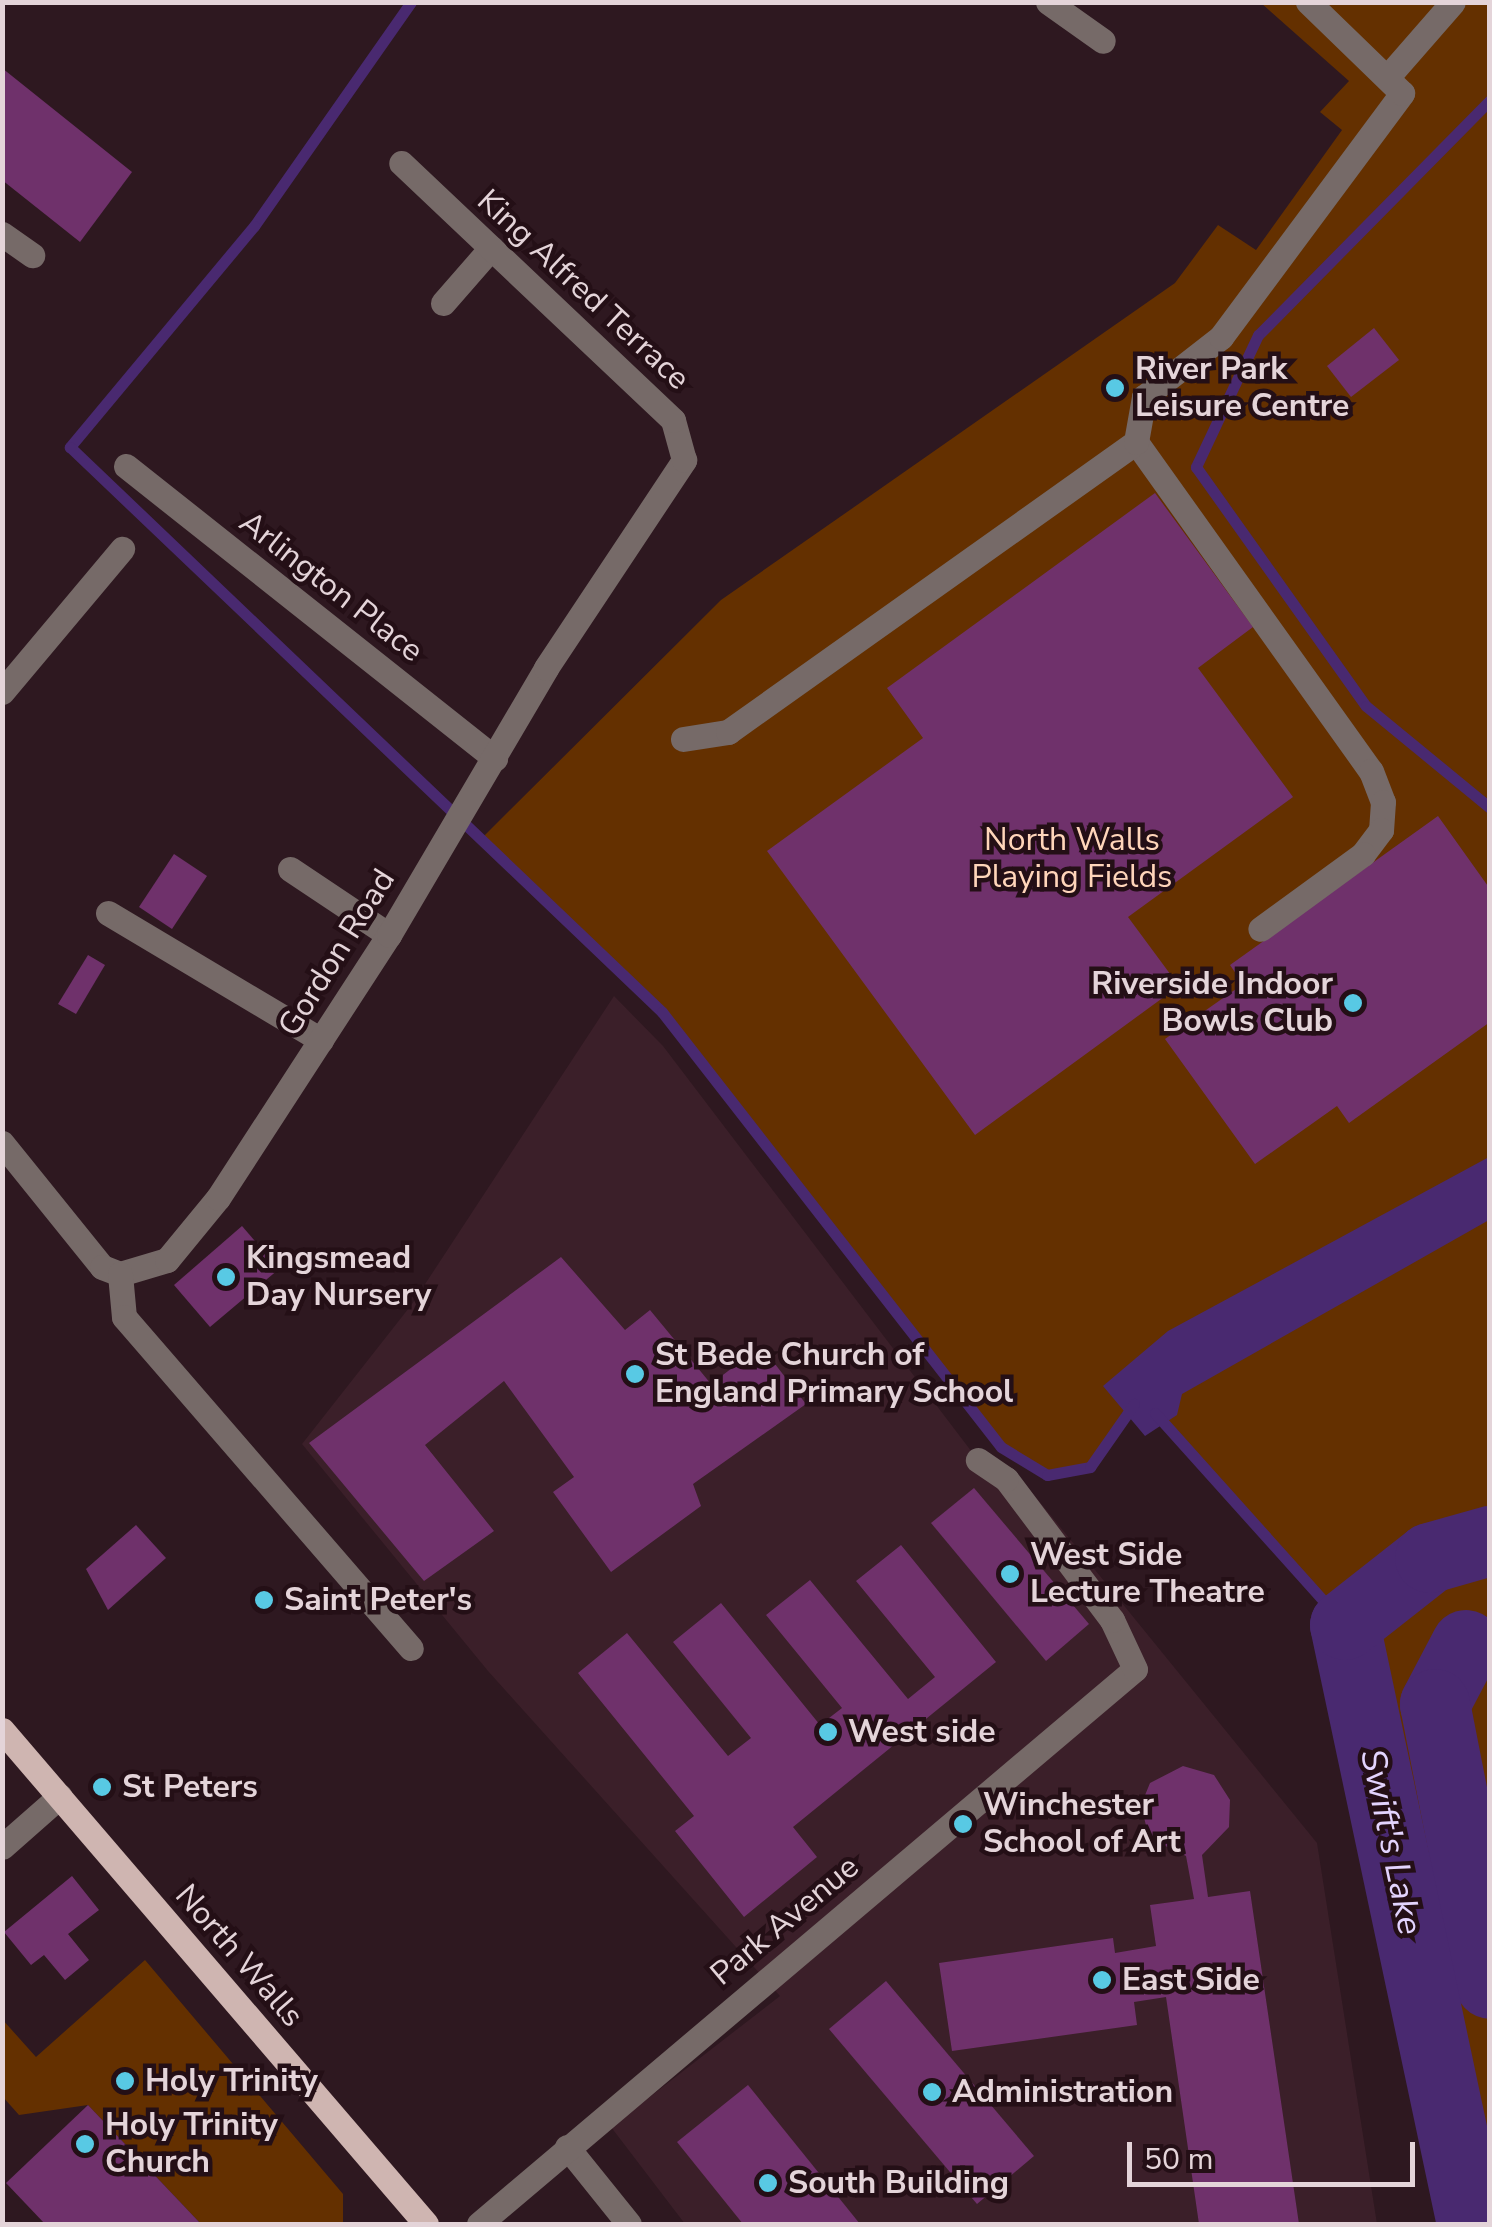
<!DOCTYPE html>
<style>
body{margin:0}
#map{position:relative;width:1492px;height:2227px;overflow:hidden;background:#2e1820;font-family:"Nunito Sans",sans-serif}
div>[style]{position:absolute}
.built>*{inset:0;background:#3b1f29}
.green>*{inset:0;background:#643000}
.water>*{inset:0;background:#492970}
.stream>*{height:11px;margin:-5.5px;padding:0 5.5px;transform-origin:5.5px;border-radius:5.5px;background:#492970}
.river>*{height:70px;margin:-35px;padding:0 35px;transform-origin:35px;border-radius:35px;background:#492970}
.building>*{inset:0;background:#6f316b}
.minor>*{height:25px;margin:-12.5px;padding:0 12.5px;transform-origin:12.5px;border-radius:12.5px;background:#766a68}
.major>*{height:25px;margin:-12.5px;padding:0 12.5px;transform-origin:12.5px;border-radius:12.5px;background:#cfb5b1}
.dots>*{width:28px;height:28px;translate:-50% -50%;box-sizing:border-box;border:5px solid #240f16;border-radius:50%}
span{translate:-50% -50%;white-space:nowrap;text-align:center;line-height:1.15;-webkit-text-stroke:9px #240f16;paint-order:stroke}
.street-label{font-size:32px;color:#e4d4d9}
.poi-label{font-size:32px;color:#e4d4d9;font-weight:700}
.left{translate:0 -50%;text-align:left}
.right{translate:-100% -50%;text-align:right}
.park-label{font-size:32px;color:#ffd5ba}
.water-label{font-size:35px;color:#e3d4fe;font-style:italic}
.frame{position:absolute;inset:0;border:5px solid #e4d4d9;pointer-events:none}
.scale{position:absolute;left:1127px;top:2142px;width:288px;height:45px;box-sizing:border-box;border:5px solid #e4d4d9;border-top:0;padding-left:12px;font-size:30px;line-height:35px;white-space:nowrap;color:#e4d4d9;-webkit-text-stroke:8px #240f16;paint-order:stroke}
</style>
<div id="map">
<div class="built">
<i style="clip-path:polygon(614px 996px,663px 1046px,978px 1460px,1013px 1469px,1317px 1843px,1377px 2224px,685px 2224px,611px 2127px,780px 1996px,488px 1671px,302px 1444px,412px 1304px)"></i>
</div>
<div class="green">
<i style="clip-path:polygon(1261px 3px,1489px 3px,1489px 2224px,1472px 2224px,1345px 1625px,1143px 1398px,1122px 1413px,1090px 1467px,1047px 1475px,1001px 1447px,662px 1012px,481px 839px,721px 600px,1175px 283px,1218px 225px,1256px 250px,1342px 130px,1320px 112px,1349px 81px)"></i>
<i style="clip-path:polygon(145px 1960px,343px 2194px,343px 2224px,201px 2224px,88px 2105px,19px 2115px,3px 2097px,2px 2019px,36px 2057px)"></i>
</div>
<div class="water">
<i style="clip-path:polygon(1489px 1157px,1489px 1220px,1182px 1394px,1177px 1415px,1145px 1436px,1103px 1386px,1168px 1331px)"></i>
</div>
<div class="stream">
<i style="left:411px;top:2px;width:274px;rotate:125deg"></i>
<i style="left:254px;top:226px;width:288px;rotate:129.8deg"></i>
<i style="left:70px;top:447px;width:818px;rotate:43.66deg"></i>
<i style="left:662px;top:1012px;width:551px;rotate:52.07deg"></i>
<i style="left:1001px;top:1447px;width:54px;rotate:31.3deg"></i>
<i style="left:1047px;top:1475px;width:44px;rotate:-10.5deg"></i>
<i style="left:1090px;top:1467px;width:77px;rotate:-55.1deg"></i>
<i style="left:1490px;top:100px;width:330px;rotate:134.6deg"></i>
<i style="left:1258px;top:335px;width:146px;rotate:115.2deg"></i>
<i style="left:1196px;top:467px;width:293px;rotate:54.6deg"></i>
<i style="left:1366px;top:706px;width:161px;rotate:39.4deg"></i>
<i style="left:1155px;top:1413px;width:285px;rotate:48.1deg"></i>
</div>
<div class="river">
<i style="left:1466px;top:1645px;width:67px;rotate:117.7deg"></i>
<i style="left:1435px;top:1704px;width:285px;rotate:78.9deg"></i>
<i style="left:1472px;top:2224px;width:612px;rotate:-101.97deg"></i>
<i style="left:1345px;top:1625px;width:108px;rotate:-38.2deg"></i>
<i style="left:1430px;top:1558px;width:62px;rotate:-15.8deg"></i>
</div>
<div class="building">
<i style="clip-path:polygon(2px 68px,132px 172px,80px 242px,2px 180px)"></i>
<i style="clip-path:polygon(1374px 328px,1399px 360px,1351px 397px,1327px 366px)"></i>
<i style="clip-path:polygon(1155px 493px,1253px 627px,1198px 668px,1293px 797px,1128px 917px,1179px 986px,975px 1135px,767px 851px,923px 738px,887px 688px)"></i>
<i style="clip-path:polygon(1438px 816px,1490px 889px,1490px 1022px,1349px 1123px,1337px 1106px,1255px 1164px,1165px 1039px,1243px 984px,1230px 965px)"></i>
<i style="clip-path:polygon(174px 854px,207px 876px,172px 929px,139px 907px)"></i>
<i style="clip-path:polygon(88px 955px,105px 965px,76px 1014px,58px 1004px)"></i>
<i style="clip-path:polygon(242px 1226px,279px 1269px,210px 1327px,174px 1285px)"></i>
<i style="clip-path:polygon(561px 1257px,625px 1330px,650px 1310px,711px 1384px,761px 1346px,806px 1404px,693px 1484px,701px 1506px,611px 1572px,553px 1492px,574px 1477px,504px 1381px,425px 1445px,494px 1531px,424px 1581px,309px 1443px)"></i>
<i style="clip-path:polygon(974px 1488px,1089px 1624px,1046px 1661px,931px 1523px)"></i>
<i style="clip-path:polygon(136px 1525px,166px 1558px,108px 1610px,86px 1569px)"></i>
<i style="clip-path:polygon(901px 1545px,996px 1662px,793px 1827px,817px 1857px,744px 1917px,675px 1831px,694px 1816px,578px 1673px,627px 1633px,728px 1756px,751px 1738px,673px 1642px,721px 1603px,820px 1725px,842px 1708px,766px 1615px,810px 1580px,908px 1699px,935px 1677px,856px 1581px)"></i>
<i style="clip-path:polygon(1183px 1766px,1214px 1775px,1230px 1800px,1229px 1827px,1202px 1855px,1208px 1897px,1250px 1891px,1299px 2224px,1199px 2224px,1166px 1997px,1134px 2002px,1137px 2025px,952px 2051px,939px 1963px,1113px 1938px,1115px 1953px,1156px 1946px,1150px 1905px,1194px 1899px,1186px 1856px,1149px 1838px,1141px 1805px,1150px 1783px)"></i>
<i style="clip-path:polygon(72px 1876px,99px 1910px,68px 1934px,89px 1960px,65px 1980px,44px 1955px,31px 1965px,4px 1932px)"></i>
<i style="clip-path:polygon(886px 1981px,1034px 2156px,977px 2204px,829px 2029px)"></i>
<i style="clip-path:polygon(748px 2085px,860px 2224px,743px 2224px,677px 2142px)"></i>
<i style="clip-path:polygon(88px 2105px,201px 2224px,45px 2224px,6px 2183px)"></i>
</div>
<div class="minor">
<i style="left:1048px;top:2px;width:67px;rotate:35.3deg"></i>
<i style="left:1391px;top:73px;width:94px;rotate:-48.9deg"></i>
<i style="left:2px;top:234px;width:37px;rotate:35deg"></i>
<i style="left:443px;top:303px;width:73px;rotate:-48.9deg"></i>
<i style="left:1136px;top:442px;width:404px;rotate:54.5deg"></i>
<i style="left:1371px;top:771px;width:33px;rotate:69deg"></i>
<i style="left:1383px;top:802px;width:28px;rotate:94deg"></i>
<i style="left:1381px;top:830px;width:30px;rotate:127deg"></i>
<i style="left:1363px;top:854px;width:127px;rotate:143.9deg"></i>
<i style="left:126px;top:466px;width:471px;rotate:38.4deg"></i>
<i style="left:2px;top:692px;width:187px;rotate:-50deg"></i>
<i style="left:683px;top:739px;width:46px;rotate:-8.8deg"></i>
<i style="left:728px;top:732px;width:501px;rotate:-35.4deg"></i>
<i style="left:1136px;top:442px;width:46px;rotate:-79.9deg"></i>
<i style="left:1144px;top:397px;width:98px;rotate:-37.9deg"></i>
<i style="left:1221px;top:337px;width:304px;rotate:-53.4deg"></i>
<i style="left:1402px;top:93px;width:131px;rotate:-135.9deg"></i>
<i style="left:290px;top:869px;width:119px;rotate:33.7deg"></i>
<i style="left:108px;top:913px;width:248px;rotate:30.8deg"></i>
<i style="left:2px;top:1143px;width:159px;rotate:51.1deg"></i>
<i style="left:102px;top:1267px;width:19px;rotate:21deg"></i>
<i style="left:120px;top:1274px;width:49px;rotate:-16.6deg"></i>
<i style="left:167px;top:1260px;width:80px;rotate:-50.6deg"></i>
<i style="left:218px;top:1198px;width:314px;rotate:-57deg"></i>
<i style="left:389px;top:935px;width:310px;rotate:-59.5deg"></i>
<i style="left:546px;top:668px;width:250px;rotate:-56.4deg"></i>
<i style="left:684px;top:460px;width:41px;rotate:-105.4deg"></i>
<i style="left:673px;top:420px;width:374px;rotate:-136.6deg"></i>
<i style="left:120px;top:1274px;width:43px;rotate:84.7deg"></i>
<i style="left:124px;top:1317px;width:438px;rotate:49.1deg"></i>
<i style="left:2px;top:1847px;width:77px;rotate:-41.3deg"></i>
<i style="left:567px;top:2147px;width:99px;rotate:51.2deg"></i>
<i style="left:479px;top:2224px;width:859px;rotate:-40.23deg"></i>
<i style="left:1135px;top:1669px;width:54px;rotate:-115.1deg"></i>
<i style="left:1112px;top:1620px;width:176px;rotate:-126.9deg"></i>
<i style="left:1006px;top:1479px;width:34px;rotate:-146deg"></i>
</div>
<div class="major">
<i style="left:2px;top:1730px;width:651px;rotate:49.36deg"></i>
</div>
<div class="dots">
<i style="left:1115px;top:388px;background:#58c9e4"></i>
<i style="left:1353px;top:1003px;background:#58c9e4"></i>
<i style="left:226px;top:1277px;background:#58c9e4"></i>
<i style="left:635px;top:1374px;background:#58c9e4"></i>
<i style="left:1010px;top:1574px;background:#58c9e4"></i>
<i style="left:264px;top:1600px;background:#58c9e4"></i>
<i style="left:828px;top:1732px;background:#58c9e4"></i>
<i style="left:102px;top:1787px;background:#58c9e4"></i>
<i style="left:963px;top:1824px;background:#58c9e4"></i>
<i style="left:1102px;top:1980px;background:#58c9e4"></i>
<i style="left:125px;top:2081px;background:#58c9e4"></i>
<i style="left:932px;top:2092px;background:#58c9e4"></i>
<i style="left:85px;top:2144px;background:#58c9e4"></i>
<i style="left:768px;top:2183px;background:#58c9e4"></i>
</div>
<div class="street-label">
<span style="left:583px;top:290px;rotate:43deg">King Alfred Terrace</span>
<span style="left:331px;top:587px;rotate:38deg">Arlington Place</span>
<span style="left:337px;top:953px;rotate:-58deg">Gordon Road</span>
<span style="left:785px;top:1921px;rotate:-40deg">Park Avenue</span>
<span style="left:239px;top:1956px;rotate:49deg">North Walls</span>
</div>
<div class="poi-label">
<span class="left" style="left:1135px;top:388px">River Park<br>Leisure Centre</span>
<span class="right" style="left:1333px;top:1003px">Riverside Indoor<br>Bowls Club</span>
<span class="left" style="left:246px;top:1277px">Kingsmead<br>Day Nursery</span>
<span class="left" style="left:655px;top:1374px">St Bede Church of<br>England Primary School</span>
<span class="left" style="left:1030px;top:1574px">West Side<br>Lecture Theatre</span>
<span class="left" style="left:284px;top:1600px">Saint Peter's</span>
<span class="left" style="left:848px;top:1732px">West side</span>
<span class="left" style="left:122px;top:1787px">St Peters</span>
<span class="left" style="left:983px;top:1824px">Winchester<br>School of Art</span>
<span class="left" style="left:1122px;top:1980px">East Side</span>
<span class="left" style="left:145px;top:2081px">Holy Trinity</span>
<span class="left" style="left:952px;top:2092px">Administration</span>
<span class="left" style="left:105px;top:2144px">Holy Trinity<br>Church</span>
<span class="left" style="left:788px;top:2183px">South Building</span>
</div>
<div class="park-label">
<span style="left:1072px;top:859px">North Walls<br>Playing Fields</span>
</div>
<div class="water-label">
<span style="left:1391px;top:1842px;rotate:78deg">Swift's Lake</span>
</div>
<div class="frame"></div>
<div class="scale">50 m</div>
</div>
